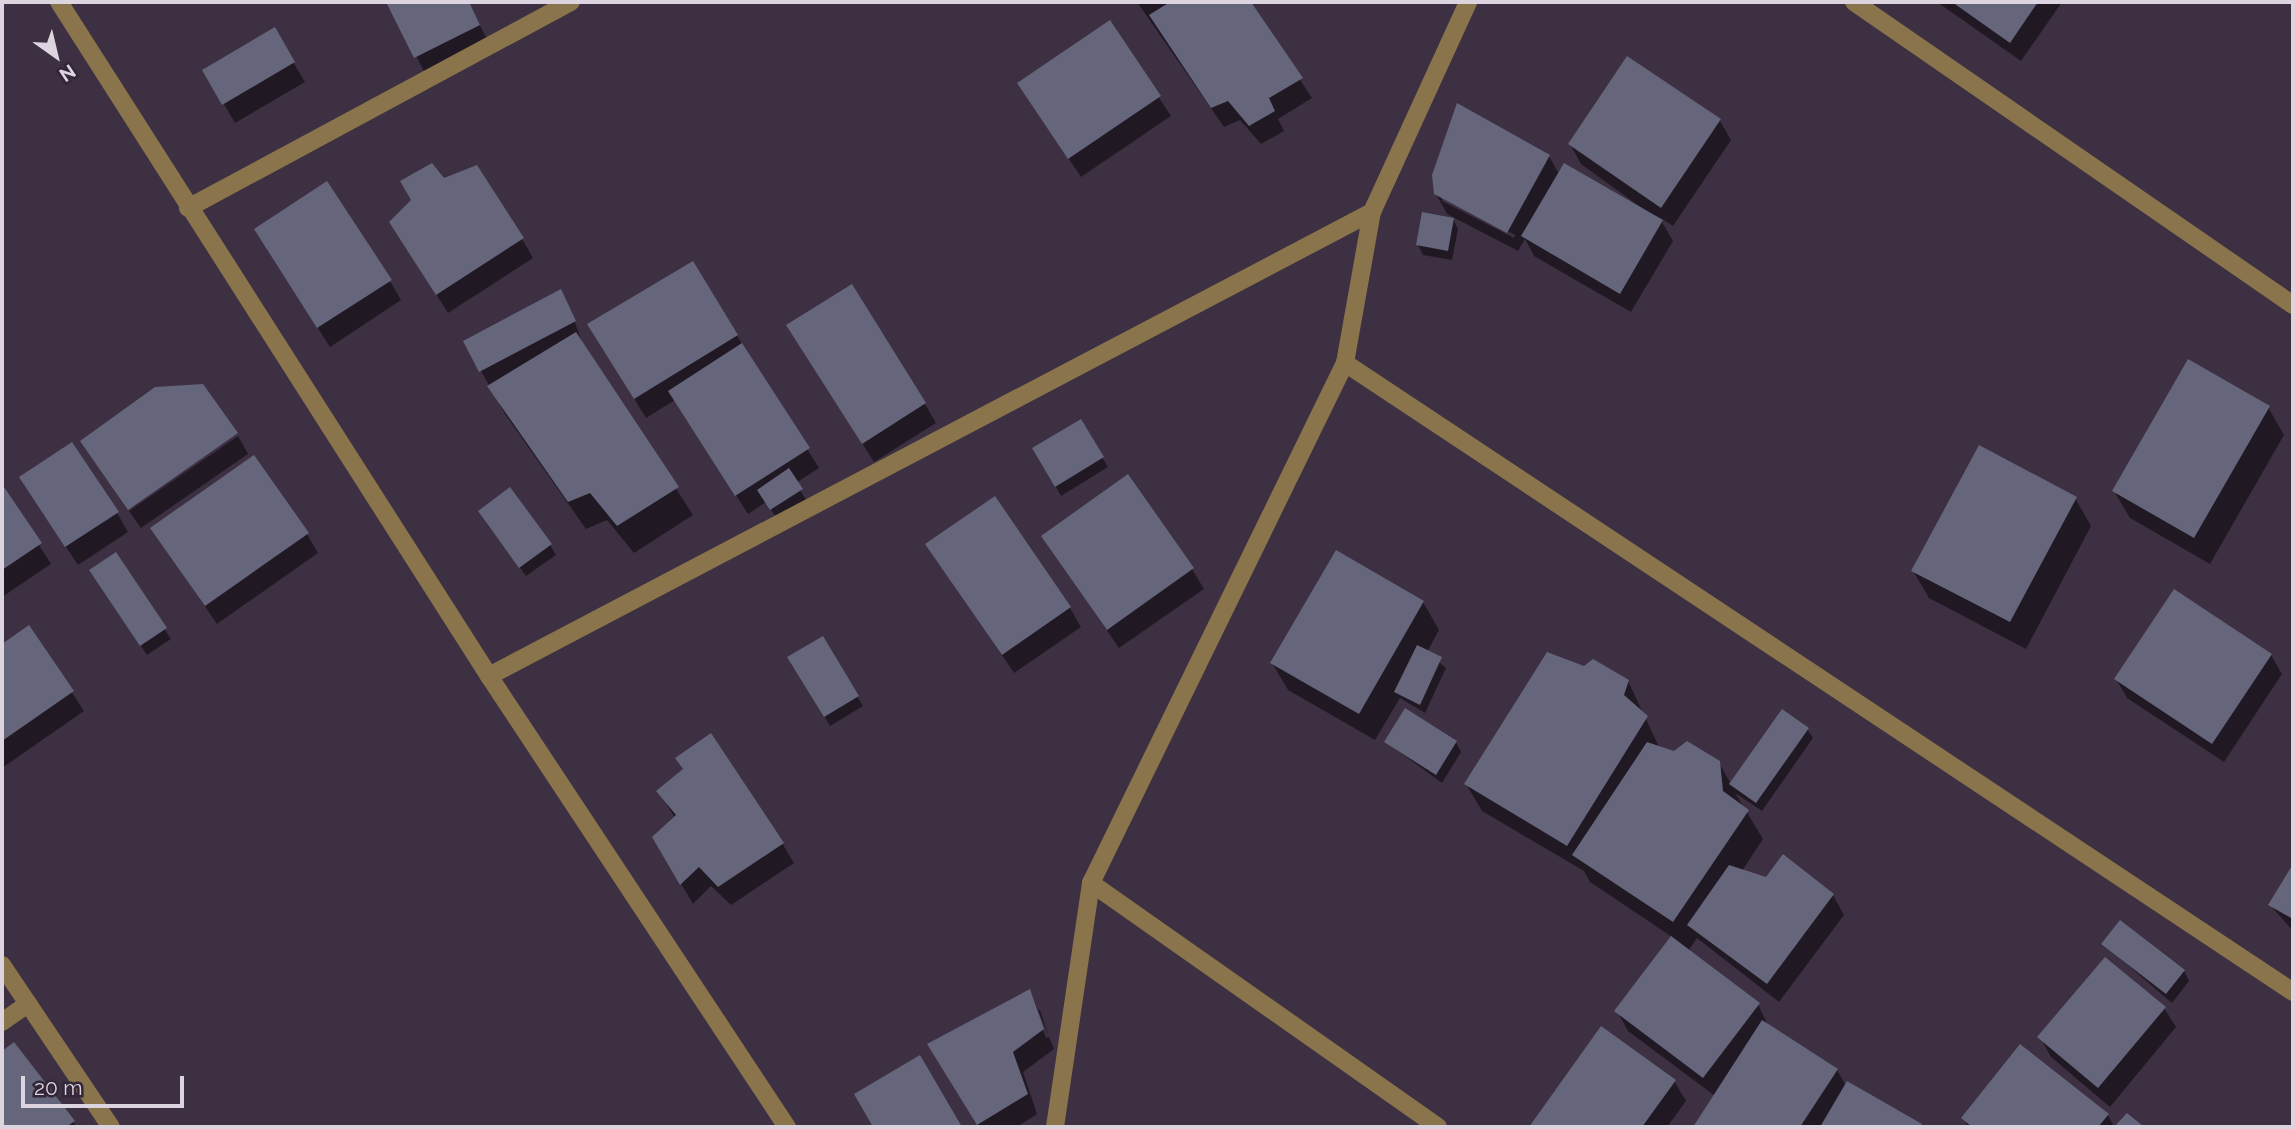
<!DOCTYPE html>
<style>
body{margin:0}
#map{position:relative;width:2295px;height:1129px;overflow:hidden;background:#3d3042;font-family:Raleway,sans-serif}
div>[style]{position:absolute}
.shadow>*{inset:0;background:#0007}
.building>*{inset:0;background:#65657c}
.minor>*{height:18px;margin:-9px;padding:0 9px;transform-origin:9px;border-radius:9px;background:#8a744b}
span{translate:-50% -50%;white-space:nowrap;text-align:center;line-height:1.15;-webkit-text-stroke:5px #322638;paint-order:stroke}
.frame{position:absolute;inset:0;border:4px solid #dcd4df;pointer-events:none}
.north{position:absolute;left:21px;top:21px;width:70px;height:70px;-webkit-text-stroke:5px #322638;paint-order:stroke;rotate:146deg;font-size:19px;font-weight:700;line-height:28px;text-align:center;color:#dcd4df}
.north::after{content:'';display:block;margin:auto;width:24px;height:32px;background:#dcd4df;clip-path:polygon(50% 0,100% 100%,50% 72%,0 100%)}
.scale{position:absolute;left:21px;top:1076px;width:163px;height:32px;box-sizing:border-box;border:4px solid #dcd4df;border-top:0;padding-left:9px;font-size:21px;line-height:24px;white-space:nowrap;color:#dcd4df;-webkit-text-stroke:5px #322638;paint-order:stroke}
</style>
<div id="map">
<div class="shadow">
<i style="clip-path:polygon(388px 2px,468px 2px,490px 45px,427px 77px)"></i>
<i style="clip-path:polygon(1137px 2px,1249px 2px,1312px 98px,1278px 119px,1284px 131px,1261px 144px,1240px 120px,1224px 127px)"></i>
<i style="clip-path:polygon(1937px 2px,2062px 2px,2021px 61px)"></i>
<i style="clip-path:polygon(1110px 23px,1171px 116px,1081px 177px,1031px 103px)"></i>
<i style="clip-path:polygon(274px 30px,305px 82px,235px 123px,204px 70px)"></i>
<i style="clip-path:polygon(evenodd,1628px 59px,1720px 121px,1731px 140px,1673px 226px,1659px 217px,1673px 241px,1631px 312px,1534px 256px,1525px 239px,1518px 251px,1447px 214px,1436px 194px,1549px 156px,1559px 174px,1657px 219px,1581px 164px,1570px 144px,1628px 59px,1442px 197px,1515px 235px,1514px 238px,1442px 201px,1442px 197px)"></i>
<i style="clip-path:polygon(443px 180px,522px 239px,533px 258px,448px 313px,403px 242px)"></i>
<i style="clip-path:polygon(1453px 219px,1458px 229px,1452px 260px,1423px 255px,1418px 245px)"></i>
<i style="clip-path:polygon(267px 249px,390px 281px,401px 300px,330px 347px)"></i>
<i style="clip-path:polygon(692px 263px,819px 468px,796px 483px,806px 500px,777px 519px,766px 502px,748px 514px,675px 400px,646px 418px,601px 344px)"></i>
<i style="clip-path:polygon(571px 311px,582px 343px,693px 515px,634px 553px,607px 520px,586px 529px,505px 414px,465px 342px)"></i>
<i style="clip-path:polygon(800px 345px,925px 404px,936px 423px,874px 462px)"></i>
<i style="clip-path:polygon(2268px 407px,2284px 435px,2210px 564px,2130px 518px,2114px 491px)"></i>
<i style="clip-path:polygon(1081px 422px,1108px 467px,1061px 496px,1034px 449px)"></i>
<i style="clip-path:polygon(238px 436px,248px 454px,141px 528px,129px 511px)"></i>
<i style="clip-path:polygon(2px 487px,51px 564px,2px 597px)"></i>
<i style="clip-path:polygon(33px 497px,117px 513px,128px 532px,78px 565px)"></i>
<i style="clip-path:polygon(2075px 498px,2091px 526px,2026px 649px,1929px 598px,1913px 571px)"></i>
<i style="clip-path:polygon(485px 521px,550px 545px,556px 555px,526px 576px)"></i>
<i style="clip-path:polygon(152px 528px,307px 534px,318px 553px,217px 624px)"></i>
<i style="clip-path:polygon(1043px 537px,1192px 569px,1204px 589px,1119px 648px)"></i>
<i style="clip-path:polygon(927px 545px,1070px 608px,1081px 627px,1014px 673px)"></i>
<i style="clip-path:polygon(115px 554px,171px 639px,147px 655px,96px 580px)"></i>
<i style="clip-path:polygon(1423px 602px,1439px 630px,1427px 652px,1446px 668px,1425px 713px,1400px 698px,1375px 740px,1288px 690px,1272px 663px)"></i>
<i style="clip-path:polygon(29px 627px,84px 711px,2px 768px,2px 646px)"></i>
<i style="clip-path:polygon(822px 638px,863px 706px,830px 726px,790px 658px)"></i>
<i style="clip-path:polygon(2271px 655px,2282px 674px,2224px 762px,2127px 698px,2116px 679px)"></i>
<i style="clip-path:polygon(1628px 681px,1660px 749px,1719px 763px,1731px 784px,1807px 729px,1813px 738px,1762px 811px,1735px 793px,1763px 839px,1742px 871px,1833px 895px,1844px 915px,1779px 1002px,1697px 938px,1688px 951px,1758px 1004px,1768px 1026px,1837px 1070px,1846px 1086px,1922px 1127px,1695px 1127px,1715px 1096px,1628px 1031px,1617px 1011px,1672px 937px,1590px 882px,1584px 871px,1482px 811px,1466px 784px)"></i>
<i style="clip-path:polygon(1386px 742px,1456px 742px,1461px 752px,1442px 783px)"></i>
<i style="clip-path:polygon(677px 759px,782px 843px,794px 863px,731px 905px,711px 886px,693px 904px,654px 838px,675px 818px,659px 792px,684px 771px)"></i>
<i style="clip-path:polygon(2293px 867px,2293px 931px,2270px 905px)"></i>
<i style="clip-path:polygon(2103px 944px,2184px 971px,2189px 981px,2172px 1003px)"></i>
<i style="clip-path:polygon(evenodd,1030px 991px,1054px 1049px,1023px 1072px,1037px 1114px,1017px 1127px,979px 1127px,941px 1064px,1030px 991px,1036px 1010px,1040px 1010px,1049px 1037px,1046px 1038px,1036px 1010px)"></i>
<i style="clip-path:polygon(2164px 1008px,2176px 1027px,2110px 1107px,2051px 1057px,2040px 1037px)"></i>
<i style="clip-path:polygon(1601px 1028px,1674px 1081px,1686px 1101px,1667px 1127px,1531px 1127px)"></i>
<i style="clip-path:polygon(14px 1044px,73px 1122px,77px 1127px,2px 1127px,2px 1053px)"></i>
<i style="clip-path:polygon(2108px 1115px,2114px 1127px,1968px 1127px,1963px 1118px)"></i>
</div>
<div class="building">
<i style="clip-path:polygon(386px 2px,469px 2px,480px 25px,414px 58px)"></i>
<i style="clip-path:polygon(1170px 2px,1251px 2px,1303px 78px,1269px 98px,1275px 111px,1249px 126px,1228px 101px,1211px 108px,1149px 15px)"></i>
<i style="clip-path:polygon(1952px 2px,2038px 2px,2010px 43px)"></i>
<i style="clip-path:polygon(1110px 20px,1161px 96px,1068px 159px,1017px 83px)"></i>
<i style="clip-path:polygon(275px 27px,295px 62px,222px 105px,202px 70px)"></i>
<i style="clip-path:polygon(1627px 56px,1721px 119px,1661px 208px,1568px 144px)"></i>
<i style="clip-path:polygon(1457px 103px,1550px 155px,1507px 233px,1434px 194px,1432px 175px)"></i>
<i style="clip-path:polygon(432px 163px,444px 178px,477px 165px,524px 238px,436px 295px,389px 222px,411px 200px,400px 181px)"></i>
<i style="clip-path:polygon(1564px 163px,1663px 220px,1620px 294px,1521px 236px)"></i>
<i style="clip-path:polygon(327px 181px,392px 280px,317px 328px,254px 229px)"></i>
<i style="clip-path:polygon(1422px 212px,1454px 218px,1448px 251px,1416px 245px)"></i>
<i style="clip-path:polygon(693px 261px,738px 335px,634px 399px,587px 324px)"></i>
<i style="clip-path:polygon(852px 284px,926px 403px,862px 444px,786px 325px)"></i>
<i style="clip-path:polygon(561px 289px,576px 321px,479px 372px,463px 341px)"></i>
<i style="clip-path:polygon(576px 332px,679px 487px,617px 526px,590px 493px,568px 502px,487px 386px)"></i>
<i style="clip-path:polygon(742px 343px,810px 448px,735px 496px,668px 391px)"></i>
<i style="clip-path:polygon(2188px 359px,2270px 406px,2194px 538px,2112px 491px)"></i>
<i style="clip-path:polygon(203px 384px,238px 433px,128px 510px,80px 441px,155px 387px)"></i>
<i style="clip-path:polygon(1081px 419px,1104px 457px,1055px 487px,1032px 448px)"></i>
<i style="clip-path:polygon(72px 442px,119px 512px,65px 547px,19px 477px)"></i>
<i style="clip-path:polygon(1979px 445px,2077px 497px,2010px 622px,1911px 571px)"></i>
<i style="clip-path:polygon(254px 455px,309px 533px,205px 606px,150px 528px)"></i>
<i style="clip-path:polygon(789px 468px,803px 489px,770px 510px,757px 490px)"></i>
<i style="clip-path:polygon(1128px 474px,1194px 568px,1107px 630px,1041px 536px)"></i>
<i style="clip-path:polygon(2px 484px,42px 543px,2px 570px)"></i>
<i style="clip-path:polygon(510px 487px,552px 544px,519px 568px,478px 511px)"></i>
<i style="clip-path:polygon(995px 496px,1071px 607px,1002px 655px,925px 544px)"></i>
<i style="clip-path:polygon(1336px 550px,1424px 601px,1359px 714px,1270px 663px)"></i>
<i style="clip-path:polygon(116px 552px,167px 628px,140px 646px,89px 570px)"></i>
<i style="clip-path:polygon(2174px 589px,2272px 654px,2212px 744px,2114px 679px)"></i>
<i style="clip-path:polygon(29px 625px,74px 691px,2px 741px,2px 644px)"></i>
<i style="clip-path:polygon(823px 636px,859px 696px,824px 717px,787px 657px)"></i>
<i style="clip-path:polygon(1417px 645px,1442px 657px,1420px 705px,1394px 692px)"></i>
<i style="clip-path:polygon(1547px 652px,1584px 666px,1593px 659px,1629px 680px,1624px 695px,1648px 716px,1567px 846px,1464px 784px)"></i>
<i style="clip-path:polygon(1405px 708px,1457px 741px,1436px 775px,1384px 742px)"></i>
<i style="clip-path:polygon(1782px 709px,1809px 728px,1756px 803px,1729px 784px)"></i>
<i style="clip-path:polygon(711px 733px,784px 843px,718px 887px,699px 867px,680px 885px,652px 837px,676px 815px,656px 791px,683px 769px,675px 758px)"></i>
<i style="clip-path:polygon(1687px 741px,1720px 761px,1723px 791px,1749px 810px,1673px 922px,1572px 855px,1647px 742px,1674px 751px)"></i>
<i style="clip-path:polygon(1783px 854px,1834px 894px,1767px 984px,1687px 925px,1729px 865px,1766px 877px)"></i>
<i style="clip-path:polygon(2293px 864px,2293px 919px,2268px 905px)"></i>
<i style="clip-path:polygon(2120px 920px,2185px 970px,2166px 994px,2101px 944px)"></i>
<i style="clip-path:polygon(1671px 936px,1760px 1003px,1703px 1078px,1614px 1011px)"></i>
<i style="clip-path:polygon(2105px 957px,2166px 1007px,2098px 1088px,2037px 1037px)"></i>
<i style="clip-path:polygon(1030px 989px,1044px 1029px,1013px 1052px,1028px 1094px,977px 1125px,927px 1044px)"></i>
<i style="clip-path:polygon(1762px 1020px,1838px 1069px,1800px 1127px,1693px 1127px)"></i>
<i style="clip-path:polygon(1601px 1026px,1676px 1080px,1642px 1127px,1529px 1127px)"></i>
<i style="clip-path:polygon(14px 1042px,75px 1121px,66px 1127px,2px 1127px,2px 1051px)"></i>
<i style="clip-path:polygon(2020px 1044px,2109px 1114px,2098px 1127px,1972px 1127px,1961px 1118px)"></i>
<i style="clip-path:polygon(920px 1055px,962px 1127px,873px 1127px,854px 1094px)"></i>
<i style="clip-path:polygon(1847px 1081px,1922px 1124px,1920px 1127px,1820px 1127px)"></i>
<i style="clip-path:polygon(2127px 1113px,2144px 1127px,2114px 1127px)"></i>
</div>
<div class="minor">
<i style="left:59px;top:2px;width:799px;rotate:57.46deg"></i>
<i style="left:489px;top:676px;width:541px;rotate:56.55deg"></i>
<i style="left:1854px;top:2px;width:533px;rotate:34.61deg"></i>
<i style="left:188px;top:208px;width:435px;rotate:-28.3deg"></i>
<i style="left:1345px;top:363px;width:153px;rotate:-79.9deg"></i>
<i style="left:1372px;top:212px;width:231px;rotate:-65.4deg"></i>
<i style="left:489px;top:676px;width:997px;rotate:-27.72deg"></i>
<i style="left:1091px;top:883px;width:579px;rotate:-63.97deg"></i>
<i style="left:1345px;top:363px;width:1138px;rotate:33.56deg"></i>
<i style="left:2px;top:965px;width:195px;rotate:56.1deg"></i>
<i style="left:2px;top:1022px;width:32px;rotate:-35deg"></i>
<i style="left:1055px;top:1127px;width:247px;rotate:-81.6deg"></i>
<i style="left:1091px;top:883px;width:424px;rotate:35.1deg"></i>
</div>
<div class="frame"></div>
<div class="north">N</div>
<div class="scale">20 m</div>
</div>
